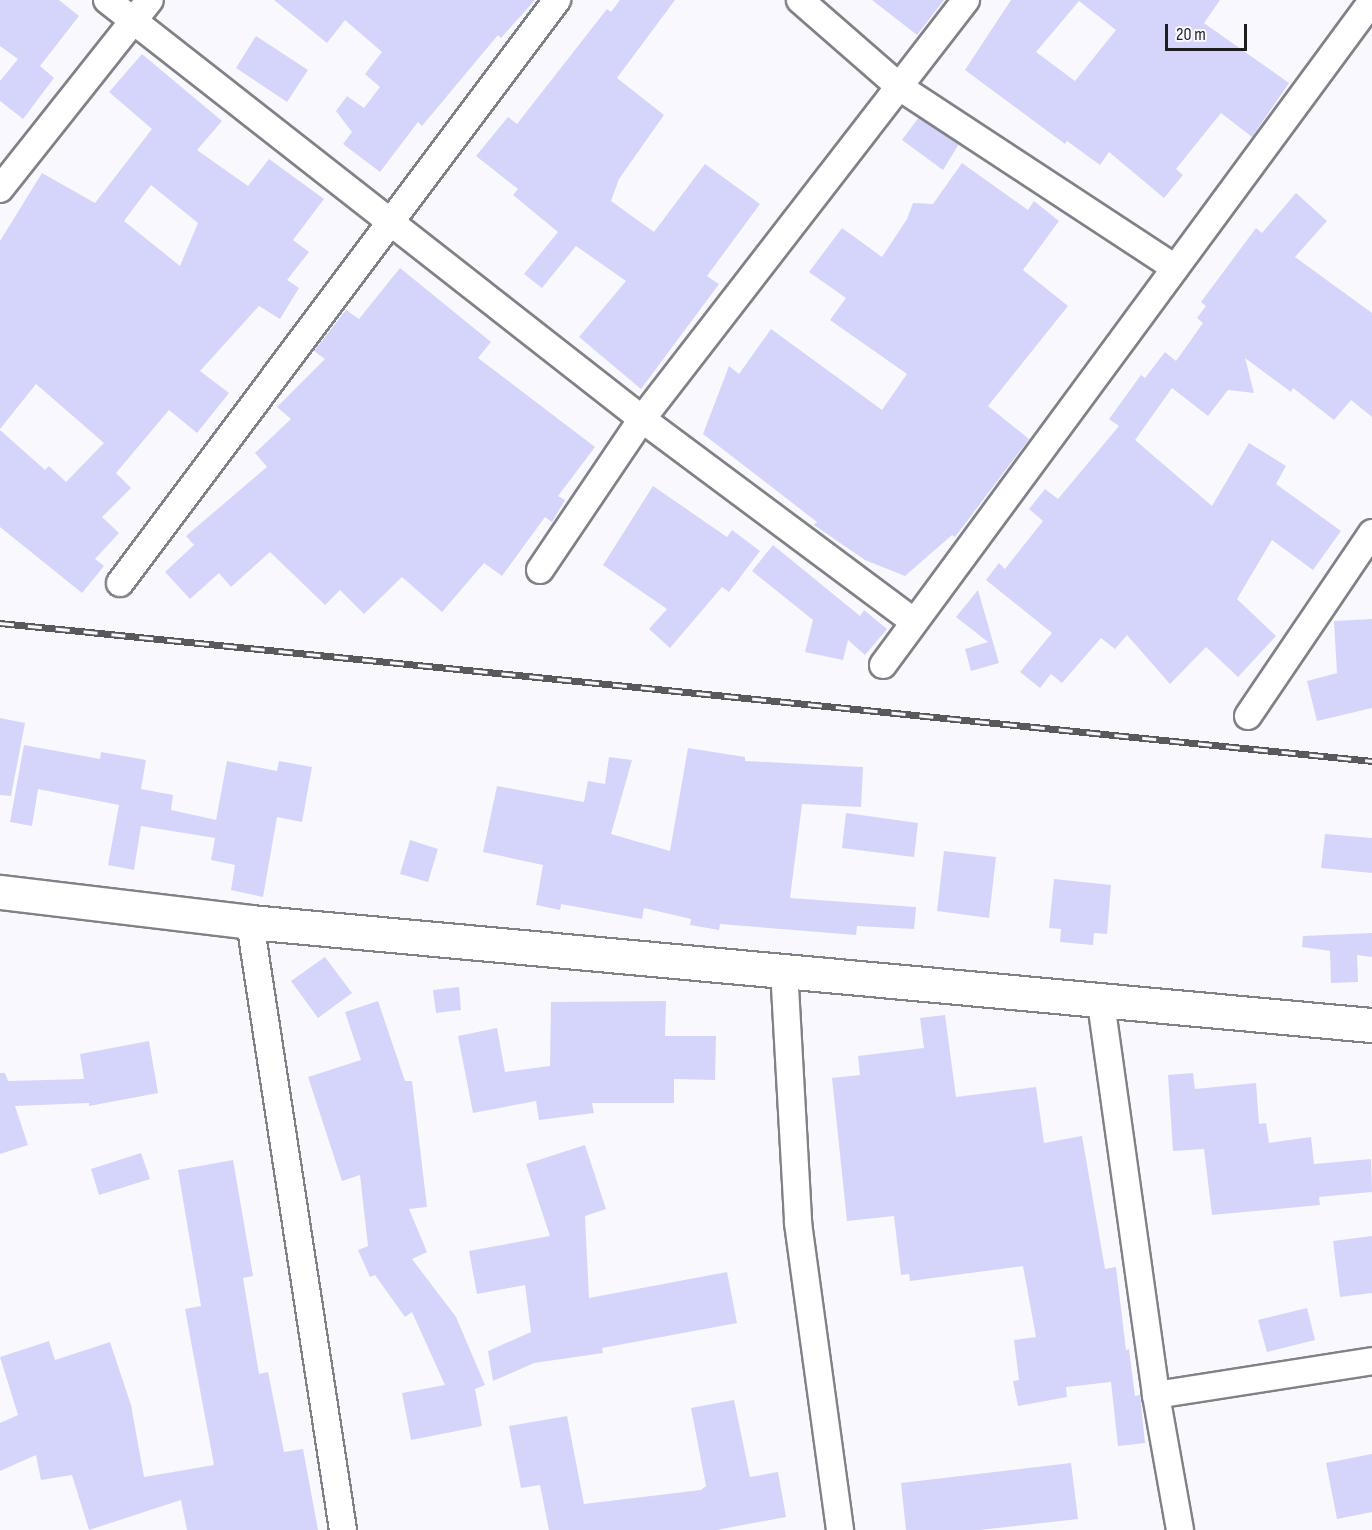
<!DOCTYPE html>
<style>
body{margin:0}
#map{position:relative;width:1372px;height:1530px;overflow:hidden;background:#f8f8fe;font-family:"Sofia Sans Condensed",sans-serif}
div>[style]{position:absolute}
.building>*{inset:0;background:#d5d5fb}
.roads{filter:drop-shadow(2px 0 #818287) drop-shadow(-2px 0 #818287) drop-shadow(0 2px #818287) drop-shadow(0 -2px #818287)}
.street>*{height:26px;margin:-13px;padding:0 13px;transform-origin:13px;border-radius:13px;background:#fff}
.secondary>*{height:33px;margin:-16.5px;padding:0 16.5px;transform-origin:16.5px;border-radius:16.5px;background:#fff}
.rail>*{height:7px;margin-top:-3.5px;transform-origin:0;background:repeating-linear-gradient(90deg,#f8f8fe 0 14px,#59595c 0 28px);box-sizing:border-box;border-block:2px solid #59595c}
span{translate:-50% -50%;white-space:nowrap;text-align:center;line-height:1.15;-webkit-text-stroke:4.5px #f8f8fe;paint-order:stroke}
.scale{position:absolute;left:1165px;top:24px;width:82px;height:27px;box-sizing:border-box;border:3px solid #1e1e20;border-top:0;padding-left:8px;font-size:18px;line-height:21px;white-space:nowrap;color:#1e1e20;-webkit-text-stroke:4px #f8f8fe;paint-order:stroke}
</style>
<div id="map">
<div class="building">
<i style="clip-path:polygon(0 0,59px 0,79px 16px,40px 66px,54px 78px,23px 119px,0 101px,0 81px,18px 59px,0 46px)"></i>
<i style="clip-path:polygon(274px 0,535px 0,501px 38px,498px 35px,422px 126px,418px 122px,380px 172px,343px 144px,352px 132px,336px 111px,347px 96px,364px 108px,380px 87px,365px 74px,382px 52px,345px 20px,327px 43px)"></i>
<i style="clip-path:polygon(620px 0,675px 0,617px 78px,664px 115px,619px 179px,611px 201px,654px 232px,705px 164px,760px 204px,707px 276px,719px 284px,641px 389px,579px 337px,626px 281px,576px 246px,542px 288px,524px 274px,558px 232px,513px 195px,518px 189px,476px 156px,508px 117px,517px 124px,607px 9px,611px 12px)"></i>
<i style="clip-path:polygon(872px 0,944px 0,917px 35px)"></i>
<i style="clip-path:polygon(evenodd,1011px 0,1220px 0,1204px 23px,1289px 83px,1252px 137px,1221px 113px,1176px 169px,1183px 175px,1164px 198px,1109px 152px,1100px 165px,1067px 141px,1065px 144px,965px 70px,1011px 0,1079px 1px,1116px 30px,1075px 81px,1036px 52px,1079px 1px)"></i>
<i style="clip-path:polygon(256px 36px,308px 70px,287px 102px,236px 68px)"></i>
<i style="clip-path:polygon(evenodd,142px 54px,222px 121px,197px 150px,248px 186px,269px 159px,324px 199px,293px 240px,309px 252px,287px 280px,299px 288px,280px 319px,259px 306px,200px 371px,229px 393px,197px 433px,169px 410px,116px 473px,131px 488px,102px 517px,119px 533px,95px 559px,104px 566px,82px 593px,0 527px,0 430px,45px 470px,49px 466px,66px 482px,104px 443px,36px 384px,0 429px,0 241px,42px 173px,95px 203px,152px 129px,109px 92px,142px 54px,151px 185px,198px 223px,180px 266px,124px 221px,151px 185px)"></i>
<i style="clip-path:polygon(919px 117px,959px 144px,943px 170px,902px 140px)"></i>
<i style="clip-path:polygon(962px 163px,1028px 210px,1034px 201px,1059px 221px,1023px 270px,1068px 306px,988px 406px,1029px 439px,955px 537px,952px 535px,905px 576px,865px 560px,814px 525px,817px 522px,703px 434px,729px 366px,739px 374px,771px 329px,882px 410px,907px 374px,830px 320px,846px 298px,809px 272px,842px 228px,882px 257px,907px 219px,913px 203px,933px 204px)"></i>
<i style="clip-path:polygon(1296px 193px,1327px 221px,1295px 257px,1372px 313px,1372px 417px,1351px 400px,1334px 420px,1293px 388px,1291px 392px,1245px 358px,1254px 393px,1228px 390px,1208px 416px,1172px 388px,1135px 440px,1212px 506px,1249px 443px,1286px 466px,1276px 484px,1341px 531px,1313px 570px,1272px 540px,1237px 599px,1276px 636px,1238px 677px,1206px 647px,1170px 684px,1127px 635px,1115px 649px,1101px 638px,1062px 683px,1051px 674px,1040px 688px,1020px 672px,1052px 633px,986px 580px,999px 563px,1005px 569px,1043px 521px,1029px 509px,1045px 489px,1058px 499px,1119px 426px,1109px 419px,1141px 375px,1145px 378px,1165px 352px,1176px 361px,1203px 323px,1197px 318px,1206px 306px,1201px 302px,1256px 228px,1262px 233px)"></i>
<i style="clip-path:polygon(400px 268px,491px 342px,478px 358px,595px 447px,558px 496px,565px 500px,552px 522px,545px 517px,502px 576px,484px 563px,442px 612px,402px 577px,364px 614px,340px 590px,325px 605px,270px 552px,231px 587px,219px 573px,190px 599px,165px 572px,194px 545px,186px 536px,267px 467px,255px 453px,291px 419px,277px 407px,325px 359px,314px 351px,346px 310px,359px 319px)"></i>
<i style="clip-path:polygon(653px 486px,727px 537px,732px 530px,760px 551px,729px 592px,722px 587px,670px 648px,649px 629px,667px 609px,603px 565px)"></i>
<i style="clip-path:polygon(773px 545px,860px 616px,864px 610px,887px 629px,865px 655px,848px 640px,843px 660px,805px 652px,813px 620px,752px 571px)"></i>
<i style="clip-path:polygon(978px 590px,999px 663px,971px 671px,965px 649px,988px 642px,956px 617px)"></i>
<i style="clip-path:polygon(1372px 619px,1372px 708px,1317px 721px,1307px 681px,1337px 673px,1334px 621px)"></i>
<i style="clip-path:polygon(0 718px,25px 723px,11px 796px,0 795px)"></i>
<i style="clip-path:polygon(24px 745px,100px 759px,101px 752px,146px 760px,141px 789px,173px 795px,171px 810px,216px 820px,227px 761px,277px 771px,279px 761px,312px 767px,302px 822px,277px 817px,263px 897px,231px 890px,235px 865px,211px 860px,215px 838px,141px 826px,134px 870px,108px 865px,119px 805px,38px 789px,32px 826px,10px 822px)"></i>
<i style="clip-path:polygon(688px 748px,745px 757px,745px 761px,863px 767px,861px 807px,802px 804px,790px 898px,916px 907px,914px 929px,857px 926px,856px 935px,720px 924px,719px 930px,690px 925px,691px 919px,644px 908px,642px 919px,561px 904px,560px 910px,536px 905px,543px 865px,483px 852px,497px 786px,584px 802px,588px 781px,605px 784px,609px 757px,632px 760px,611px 834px,670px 851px)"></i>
<i style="clip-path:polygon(846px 813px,918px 823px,914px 857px,842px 848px)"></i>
<i style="clip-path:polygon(1325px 834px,1372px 838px,1372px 873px,1321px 868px)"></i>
<i style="clip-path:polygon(410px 840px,438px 849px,428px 882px,400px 874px)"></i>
<i style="clip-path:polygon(944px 851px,996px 857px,989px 918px,937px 911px)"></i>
<i style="clip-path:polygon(1054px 879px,1111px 885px,1107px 934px,1094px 933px,1093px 945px,1060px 942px,1061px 929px,1049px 928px)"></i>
<i style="clip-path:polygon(1372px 933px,1372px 957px,1357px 955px,1358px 982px,1331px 983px,1330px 951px,1302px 947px,1303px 936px)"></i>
<i style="clip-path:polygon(325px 957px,352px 993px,318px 1018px,291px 981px)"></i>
<i style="clip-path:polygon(459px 987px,461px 1010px,436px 1013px,433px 990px)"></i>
<i style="clip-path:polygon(378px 1001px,405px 1081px,412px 1081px,427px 1207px,409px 1209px,427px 1252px,412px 1259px,456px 1317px,485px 1385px,475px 1389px,482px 1426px,411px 1440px,402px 1393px,445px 1385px,412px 1312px,405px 1317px,375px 1275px,370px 1277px,358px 1250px,368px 1246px,360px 1175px,342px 1181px,308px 1077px,361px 1060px,345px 1012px)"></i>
<i style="clip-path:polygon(666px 1001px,665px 1036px,716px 1036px,715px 1080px,674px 1079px,674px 1103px,592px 1103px,594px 1113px,539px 1120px,536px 1101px,473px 1113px,458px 1036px,497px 1028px,505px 1072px,550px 1066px,551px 1002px)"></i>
<i style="clip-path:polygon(945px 1015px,956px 1097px,1036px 1087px,1044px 1143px,1082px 1136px,1105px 1269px,1116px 1267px,1126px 1350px,1129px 1349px,1135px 1396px,1140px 1395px,1145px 1443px,1118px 1446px,1111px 1382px,1066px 1387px,1067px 1397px,1018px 1406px,1013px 1381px,1019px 1380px,1014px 1340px,1036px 1337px,1023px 1266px,910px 1281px,909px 1274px,901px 1275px,894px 1216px,847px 1221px,832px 1078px,860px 1075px,858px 1056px,924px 1048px,920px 1018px)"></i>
<i style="clip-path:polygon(149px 1041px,158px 1093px,89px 1106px,89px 1103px,15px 1106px,28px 1145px,0 1154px,0 1073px,5px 1073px,8px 1081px,84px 1079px,80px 1054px)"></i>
<i style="clip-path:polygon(1193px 1073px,1195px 1089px,1256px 1083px,1259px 1124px,1266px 1123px,1269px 1143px,1311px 1137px,1314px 1164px,1371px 1159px,1372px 1192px,1319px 1197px,1320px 1205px,1212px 1215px,1204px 1149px,1173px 1151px,1168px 1075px)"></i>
<i style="clip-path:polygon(585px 1145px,606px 1209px,585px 1216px,589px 1298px,727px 1272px,737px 1323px,602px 1348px,603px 1353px,534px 1363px,493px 1381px,488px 1351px,531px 1332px,525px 1285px,477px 1294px,469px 1251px,550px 1236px,526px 1164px)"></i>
<i style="clip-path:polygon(141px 1153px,150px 1179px,99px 1195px,91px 1169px)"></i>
<i style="clip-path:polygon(233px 1160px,253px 1276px,243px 1278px,259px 1374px,268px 1372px,284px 1452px,303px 1449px,318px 1530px,187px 1530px,181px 1500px,89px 1530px,72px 1475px,41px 1480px,36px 1455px,0 1471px,0 1423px,18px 1415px,0 1357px,49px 1341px,55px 1360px,110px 1342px,131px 1405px,144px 1477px,214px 1465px,185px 1309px,201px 1306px,178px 1170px)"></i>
<i style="clip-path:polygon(1372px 1236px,1372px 1293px,1340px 1297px,1333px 1241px)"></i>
<i style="clip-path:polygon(1307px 1308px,1315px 1340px,1267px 1352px,1258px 1320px)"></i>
<i style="clip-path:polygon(734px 1400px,750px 1477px,778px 1472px,786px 1517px,716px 1530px,549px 1530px,540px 1485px,521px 1488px,509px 1426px,567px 1416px,584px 1504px,701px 1490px,706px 1486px,691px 1408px)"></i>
<i style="clip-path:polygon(1372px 1454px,1372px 1512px,1337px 1519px,1326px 1463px)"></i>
<i style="clip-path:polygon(1071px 1463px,1078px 1519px,979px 1530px,906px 1530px,901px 1483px)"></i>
</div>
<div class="roads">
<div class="street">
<i style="left:107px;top:0;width:680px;rotate:38.07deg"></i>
<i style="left:642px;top:419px;width:338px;rotate:36.7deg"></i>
<i style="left:800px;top:0;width:134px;rotate:41.1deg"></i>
<i style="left:901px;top:88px;width:328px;rotate:33.3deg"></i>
<i style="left:0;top:189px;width:241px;rotate:-51.6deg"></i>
<i style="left:540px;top:570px;width:182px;rotate:-56deg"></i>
<i style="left:642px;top:419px;width:530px;rotate:-52.29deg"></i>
<i style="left:120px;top:583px;width:729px;rotate:-53.15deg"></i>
<i style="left:883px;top:665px;width:825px;rotate:-53.63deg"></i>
<i style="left:1248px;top:716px;width:221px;rotate:-55.9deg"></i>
<i style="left:250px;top:922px;width:615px;rotate:81.3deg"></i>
<i style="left:784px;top:969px;width:254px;rotate:86.8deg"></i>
<i style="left:798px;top:1223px;width:310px;rotate:82.2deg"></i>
<i style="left:1101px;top:1003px;width:396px;rotate:82deg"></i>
<i style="left:1156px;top:1395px;width:137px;rotate:79.9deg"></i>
<i style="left:1156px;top:1395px;width:219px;rotate:-8.9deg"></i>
</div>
<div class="secondary">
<i style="left:0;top:892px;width:252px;rotate:6.8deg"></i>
<i style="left:250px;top:922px;width:1127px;rotate:5.25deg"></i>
</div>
</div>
<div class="rail">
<i style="left:0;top:623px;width:1379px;rotate:5.74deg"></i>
</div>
<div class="scale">20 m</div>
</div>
